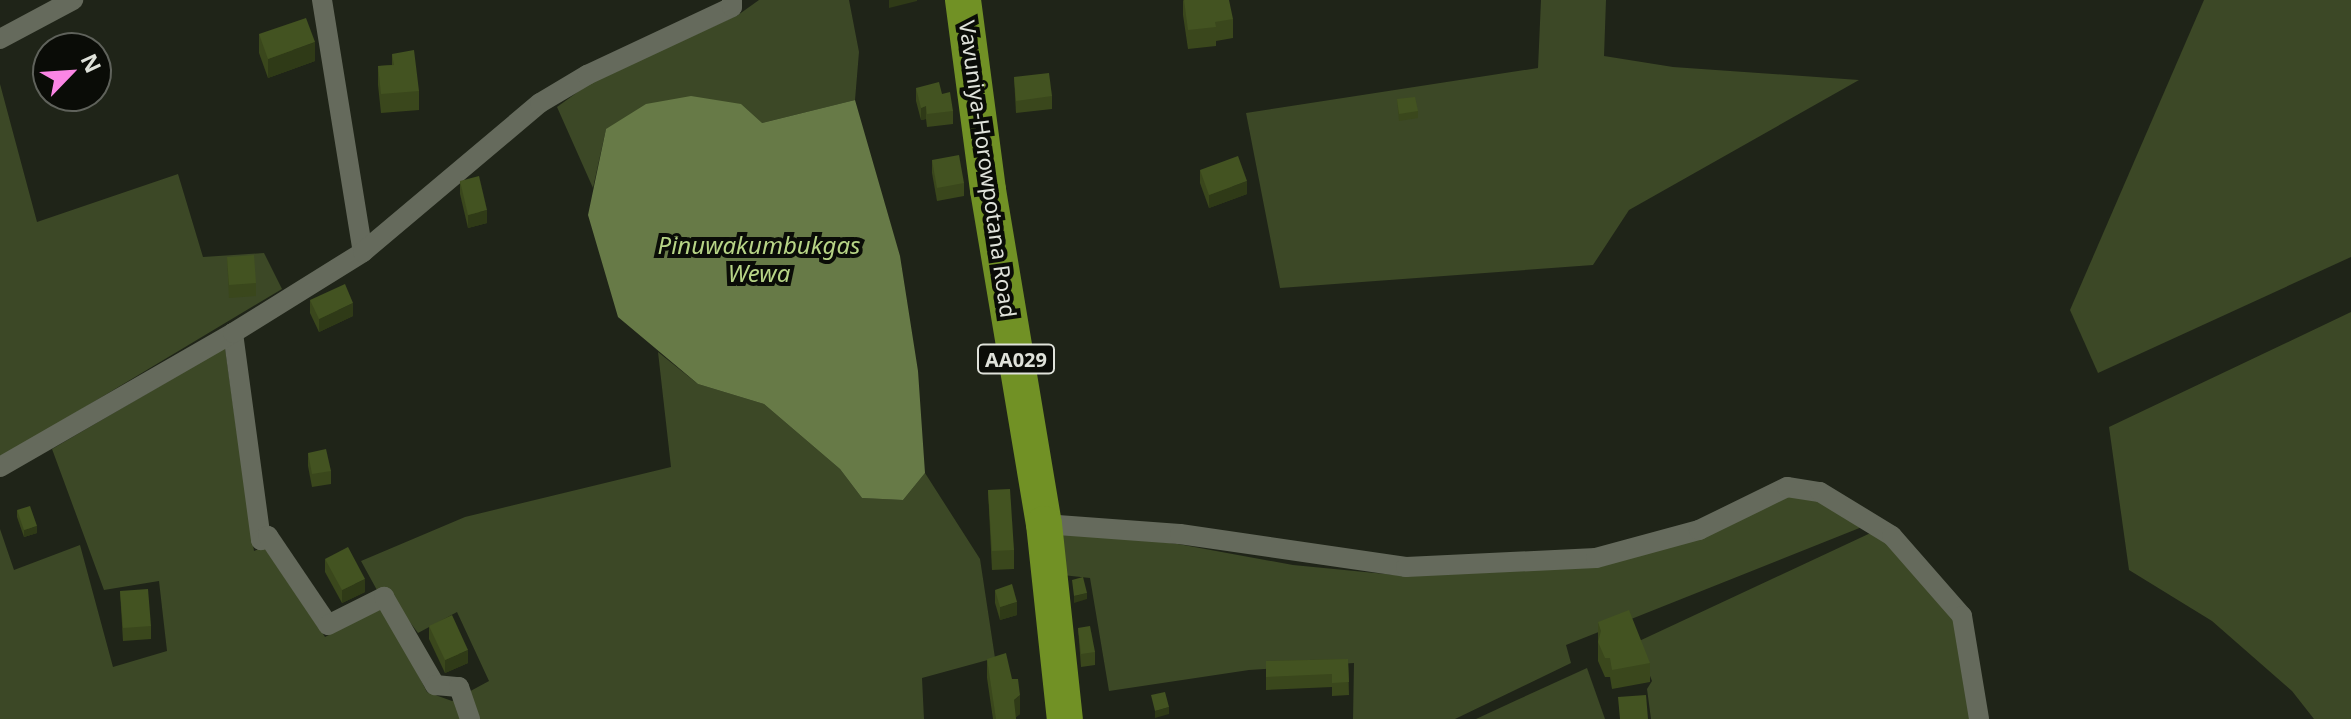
<!DOCTYPE html>
<style>
body{margin:0}
#map{position:relative;width:2351px;height:719px;overflow:hidden;background:#1f2418;font-family:"Noto Sans",sans-serif}
div>[style]{position:absolute}
.green>*{inset:0;background:#3c4826}
.water>*{inset:0;background:#677a47}
.street>*{height:20px;margin:-10px;padding:0 10px;transform-origin:10px;border-radius:10px;background:#656a5c}
.highway>*{height:36px;margin:-18px;padding:0 18px;transform-origin:18px;border-radius:18px;background:#719125}
.wall>*{inset:0;background:#3a471c}
.shaded-wall>*{inset:0;background:#2f3a17}
.building>*{inset:0;background:#435321}
span{translate:-50% -50%;white-space:nowrap;text-align:center;line-height:1.15;-webkit-text-stroke:8px #0a0c07;paint-order:stroke}
.shield-label span{padding:2px 6px;background:#0a0c07;border:2px solid;border-radius:6px;-webkit-text-stroke-width:0}
.shield-label{font-size:20px;color:#dfe2da;font-weight:700}
.street-label{font-size:22px;color:#dfe2da}
.water-label{font-size:24px;color:#b7d486;font-style:italic}
.north{position:absolute;left:32px;top:32px;width:80px;height:80px;box-sizing:border-box;background:#0a0c07;border:2px solid #5f625b;border-radius:50%;rotate:65deg;font-size:22px;font-weight:700;line-height:32px;text-align:center;color:#dfe2da}
.north::after{content:'';display:block;margin:auto;width:28px;height:36px;background:#fb86e5;clip-path:polygon(50% 0,100% 100%,50% 72%,0 100%)}
</style>
<div id="map">
<div class="green">
<i style="clip-path:polygon(759px 0,849px 0,859px 52px,855px 100px,762px 123px,606px 129px,593px 188px,557px 107px,590px 83px,738px 15px)"></i>
<i style="clip-path:polygon(1541px 0,1606px 0,1604px 56px,1673px 67px,1859px 80px,1629px 210px,1593px 265px,1280px 288px,1246px 113px,1538px 68px)"></i>
<i style="clip-path:polygon(2204px 0,2351px 0,2351px 257px,2098px 373px,2070px 310px)"></i>
<i style="clip-path:polygon(0 84px,37px 222px,178px 174px,203px 257px,264px 253px,282px 289px,0 458px)"></i>
<i style="clip-path:polygon(2351px 312px,2351px 719px,2314px 719px,2292px 691px,2212px 621px,2129px 570px,2109px 427px)"></i>
<i style="clip-path:polygon(225px 348px,254px 551px,268px 545px,325px 637px,383px 607px,427px 692px,452px 701px,489px 681px,457px 612px,418px 633px,386px 590px,378px 592px,361px 561px,465px 517px,671px 467px,658px 352px,698px 384px,764px 404px,840px 469px,862px 498px,903px 500px,925px 473px,980px 559px,995px 658px,922px 678px,924px 719px,0 719px,0 529px,14px 570px,80px 545px,113px 667px,167px 651px,159px 581px,104px 590px,52px 449px)"></i>
<i style="clip-path:polygon(1792px 493px,1825px 504px,1862px 527px,1566px 645px,1571px 663px,1455px 719px,1353px 719px,1354px 663px,1249px 670px,1109px 691px,1090px 578px,1053px 574px,1051px 529px,1178px 544px,1293px 565px,1406px 576px,1596px 565px)"></i>
<i style="clip-path:polygon(1877px 530px,1958px 618px,1977px 719px,1651px 719px,1647px 689px,1652px 681px,1637px 642px)"></i>
<i style="clip-path:polygon(1587px 668px,1605px 719px,1476px 719px,1517px 700px)"></i>
</div>
<div class="water">
<i style="clip-path:polygon(691px 96px,741px 104px,762px 123px,855px 100px,900px 256px,918px 371px,925px 473px,903px 500px,862px 498px,840px 469px,764px 404px,698px 384px,618px 317px,588px 215px,606px 129px,646px 104px)"></i>
</div>
<div class="street">
<i style="left:322px;top:0;width:255px;rotate:80.8deg"></i>
<i style="left:0;top:39px;width:83px;rotate:-28.1deg"></i>
<i style="left:233px;top:333px;width:209px;rotate:82.3deg"></i>
<i style="left:261px;top:540px;width:8px;rotate:-30deg"></i>
<i style="left:268px;top:536px;width:107px;rotate:56deg"></i>
<i style="left:328px;top:625px;width:63px;rotate:-26.6deg"></i>
<i style="left:384px;top:597px;width:102px;rotate:59.9deg"></i>
<i style="left:435px;top:685px;width:24px;rotate:5deg"></i>
<i style="left:459px;top:687px;width:34px;rotate:71deg"></i>
<i style="left:0;top:467px;width:269px;rotate:-29.9deg"></i>
<i style="left:233px;top:333px;width:153px;rotate:-31.9deg"></i>
<i style="left:363px;top:252px;width:231px;rotate:-40.1deg"></i>
<i style="left:540px;top:103px;width:55px;rotate:-30.8deg"></i>
<i style="left:587px;top:75px;width:160px;rotate:-25.1deg"></i>
<i style="left:732px;top:7px;width:7px;rotate:-90deg"></i>
<i style="left:1044px;top:524px;width:136px;rotate:4.2deg"></i>
<i style="left:1180px;top:534px;width:228px;rotate:8.3deg"></i>
<i style="left:1406px;top:567px;width:190px;rotate:-2.7deg"></i>
<i style="left:1596px;top:558px;width:107px;rotate:-15.2deg"></i>
<i style="left:1699px;top:530px;width:98px;rotate:-26deg"></i>
<i style="left:1787px;top:487px;width:33px;rotate:9deg"></i>
<i style="left:1820px;top:492px;width:84px;rotate:31.4deg"></i>
<i style="left:1892px;top:536px;width:106px;rotate:48.8deg"></i>
<i style="left:1962px;top:616px;width:104px;rotate:80.6deg"></i>
</div>
<div class="highway">
<i style="left:963px;top:0;width:192px;rotate:82.5deg"></i>
<i style="left:988px;top:190px;width:339px;rotate:80.5deg"></i>
<i style="left:1044px;top:524px;width:196px;rotate:83.9deg"></i>
</div>
<div class="wall">
<i style="clip-path:polygon(1183px 0,1233px 19px,1233px 38px,1216px 41px,1216px 46px,1188px 49px,1183px 15px)"></i>
<i style="clip-path:polygon(259px 34px,315px 61px,268px 78px,259px 53px)"></i>
<i style="clip-path:polygon(392px 54px,419px 91px,419px 110px,381px 113px,378px 85px,378px 66px,392px 65px)"></i>
<i style="clip-path:polygon(1014px 77px,1052px 96px,1052px 109px,1016px 113px)"></i>
<i style="clip-path:polygon(916px 88px,942px 94px,953px 111px,953px 124px,927px 127px,926px 119px,921px 120px,916px 101px)"></i>
<i style="clip-path:polygon(1397px 99px,1418px 111px,1418px 118px,1399px 121px)"></i>
<i style="clip-path:polygon(932px 160px,964px 183px,964px 196px,937px 201px,932px 173px)"></i>
<i style="clip-path:polygon(1200px 170px,1247px 194px,1209px 208px,1200px 183px)"></i>
<i style="clip-path:polygon(460px 181px,487px 223px,468px 228px,460px 194px)"></i>
<i style="clip-path:polygon(227px 257px,256px 283px,256px 296px,229px 298px)"></i>
<i style="clip-path:polygon(310px 300px,353px 316px,319px 332px,310px 313px)"></i>
<i style="clip-path:polygon(308px 453px,331px 471px,331px 484px,312px 487px,308px 466px)"></i>
<i style="clip-path:polygon(988px 490px,1014px 550px,1014px 569px,992px 570px)"></i>
<i style="clip-path:polygon(17px 510px,37px 533px,24px 537px,17px 517px)"></i>
<i style="clip-path:polygon(325px 559px,365px 592px,342px 603px,325px 572px)"></i>
<i style="clip-path:polygon(995px 590px,1017px 615px,1000px 620px,995px 603px)"></i>
<i style="clip-path:polygon(120px 591px,151px 626px,151px 639px,123px 641px)"></i>
<i style="clip-path:polygon(1598px 622px,1650px 663px,1650px 682px,1612px 689px,1610px 677px,1605px 677px,1598px 661px)"></i>
<i style="clip-path:polygon(429px 626px,468px 663px,445px 673px,429px 639px)"></i>
<i style="clip-path:polygon(1078px 628px,1095px 652px,1095px 665px,1081px 667px)"></i>
<i style="clip-path:polygon(987px 659px,1020px 714px,1016px 717px,1016px 719px,993px 719px,987px 678px)"></i>
<i style="clip-path:polygon(1348px 659px,1349px 695px,1332px 696px,1332px 687px,1266px 690px,1266px 661px)"></i>
</div>
<div class="shaded-wall">
<i style="clip-path:polygon(889px 0,917px 0,917px 1px,889px 8px)"></i>
<i style="clip-path:polygon(315px 42px,315px 61px,268px 78px,268px 59px)"></i>
<i style="clip-path:polygon(926px 106px,926px 119px,921px 120px,921px 108px)"></i>
<i style="clip-path:polygon(1247px 181px,1247px 194px,1209px 208px,1209px 195px)"></i>
<i style="clip-path:polygon(487px 210px,487px 223px,468px 228px,468px 215px)"></i>
<i style="clip-path:polygon(353px 303px,353px 316px,319px 332px,319px 319px)"></i>
<i style="clip-path:polygon(37px 526px,37px 533px,24px 537px,24px 530px)"></i>
<i style="clip-path:polygon(365px 579px,365px 592px,342px 603px,342px 590px)"></i>
<i style="clip-path:polygon(1087px 593px,1087px 599px,1074px 603px,1074px 596px)"></i>
<i style="clip-path:polygon(1017px 602px,1017px 615px,1000px 620px,1000px 607px)"></i>
<i style="clip-path:polygon(468px 650px,468px 663px,445px 673px,445px 660px)"></i>
<i style="clip-path:polygon(1020px 695px,1020px 714px,1014px 719px,1014px 700px)"></i>
<i style="clip-path:polygon(1169px 707px,1169px 714px,1155px 718px,1155px 711px)"></i>
</div>
<div class="building">
<i style="clip-path:polygon(1184px 0,1229px 0,1233px 19px,1215px 22px,1216px 27px,1188px 30px)"></i>
<i style="clip-path:polygon(306px 18px,315px 42px,268px 59px,259px 34px)"></i>
<i style="clip-path:polygon(414px 50px,419px 91px,381px 94px,378px 66px,394px 65px,392px 54px)"></i>
<i style="clip-path:polygon(1049px 73px,1052px 96px,1016px 101px,1014px 77px)"></i>
<i style="clip-path:polygon(939px 82px,942px 94px,950px 92px,953px 111px,927px 114px,926px 106px,921px 108px,916px 88px)"></i>
<i style="clip-path:polygon(1415px 97px,1418px 111px,1399px 114px,1397px 99px)"></i>
<i style="clip-path:polygon(959px 155px,964px 183px,937px 188px,932px 160px)"></i>
<i style="clip-path:polygon(1238px 156px,1247px 181px,1209px 195px,1200px 170px)"></i>
<i style="clip-path:polygon(479px 176px,487px 210px,468px 215px,460px 181px)"></i>
<i style="clip-path:polygon(254px 255px,256px 283px,229px 285px,227px 257px)"></i>
<i style="clip-path:polygon(345px 284px,353px 303px,319px 319px,310px 300px)"></i>
<i style="clip-path:polygon(326px 449px,331px 471px,312px 474px,308px 453px)"></i>
<i style="clip-path:polygon(1010px 489px,1014px 550px,992px 551px,988px 490px)"></i>
<i style="clip-path:polygon(30px 506px,37px 526px,24px 530px,17px 510px)"></i>
<i style="clip-path:polygon(348px 547px,365px 579px,342px 590px,325px 559px)"></i>
<i style="clip-path:polygon(1083px 577px,1087px 593px,1074px 596px,1072px 580px)"></i>
<i style="clip-path:polygon(1012px 584px,1017px 602px,1000px 607px,995px 590px)"></i>
<i style="clip-path:polygon(148px 589px,151px 626px,123px 628px,120px 591px)"></i>
<i style="clip-path:polygon(1629px 610px,1650px 663px,1612px 670px,1610px 658px,1605px 658px,1598px 642px,1601px 631px,1598px 622px)"></i>
<i style="clip-path:polygon(452px 615px,468px 650px,445px 660px,429px 626px)"></i>
<i style="clip-path:polygon(1090px 626px,1095px 652px,1081px 654px,1078px 628px)"></i>
<i style="clip-path:polygon(1006px 653px,1012px 679px,1018px 679px,1020px 695px,1014px 700px,1016px 719px,996px 719px,987px 659px)"></i>
<i style="clip-path:polygon(1348px 659px,1349px 682px,1332px 683px,1332px 674px,1266px 677px,1266px 661px)"></i>
<i style="clip-path:polygon(1165px 692px,1169px 707px,1155px 711px,1151px 695px)"></i>
<i style="clip-path:polygon(1646px 695px,1648px 719px,1620px 719px,1618px 697px)"></i>
</div>
<div class="shield-label">
<span style="left:1016px;top:359px">AA029</span>
</div>
<div class="street-label">
<span style="left:988px;top:169px;rotate:82deg">Vavuniya-Horowpotana Road</span>
</div>
<div class="water-label">
<span style="left:759px;top:259px">Pinuwakumbukgas<br>Wewa</span>
</div>
<div class="north">N</div>
</div>
